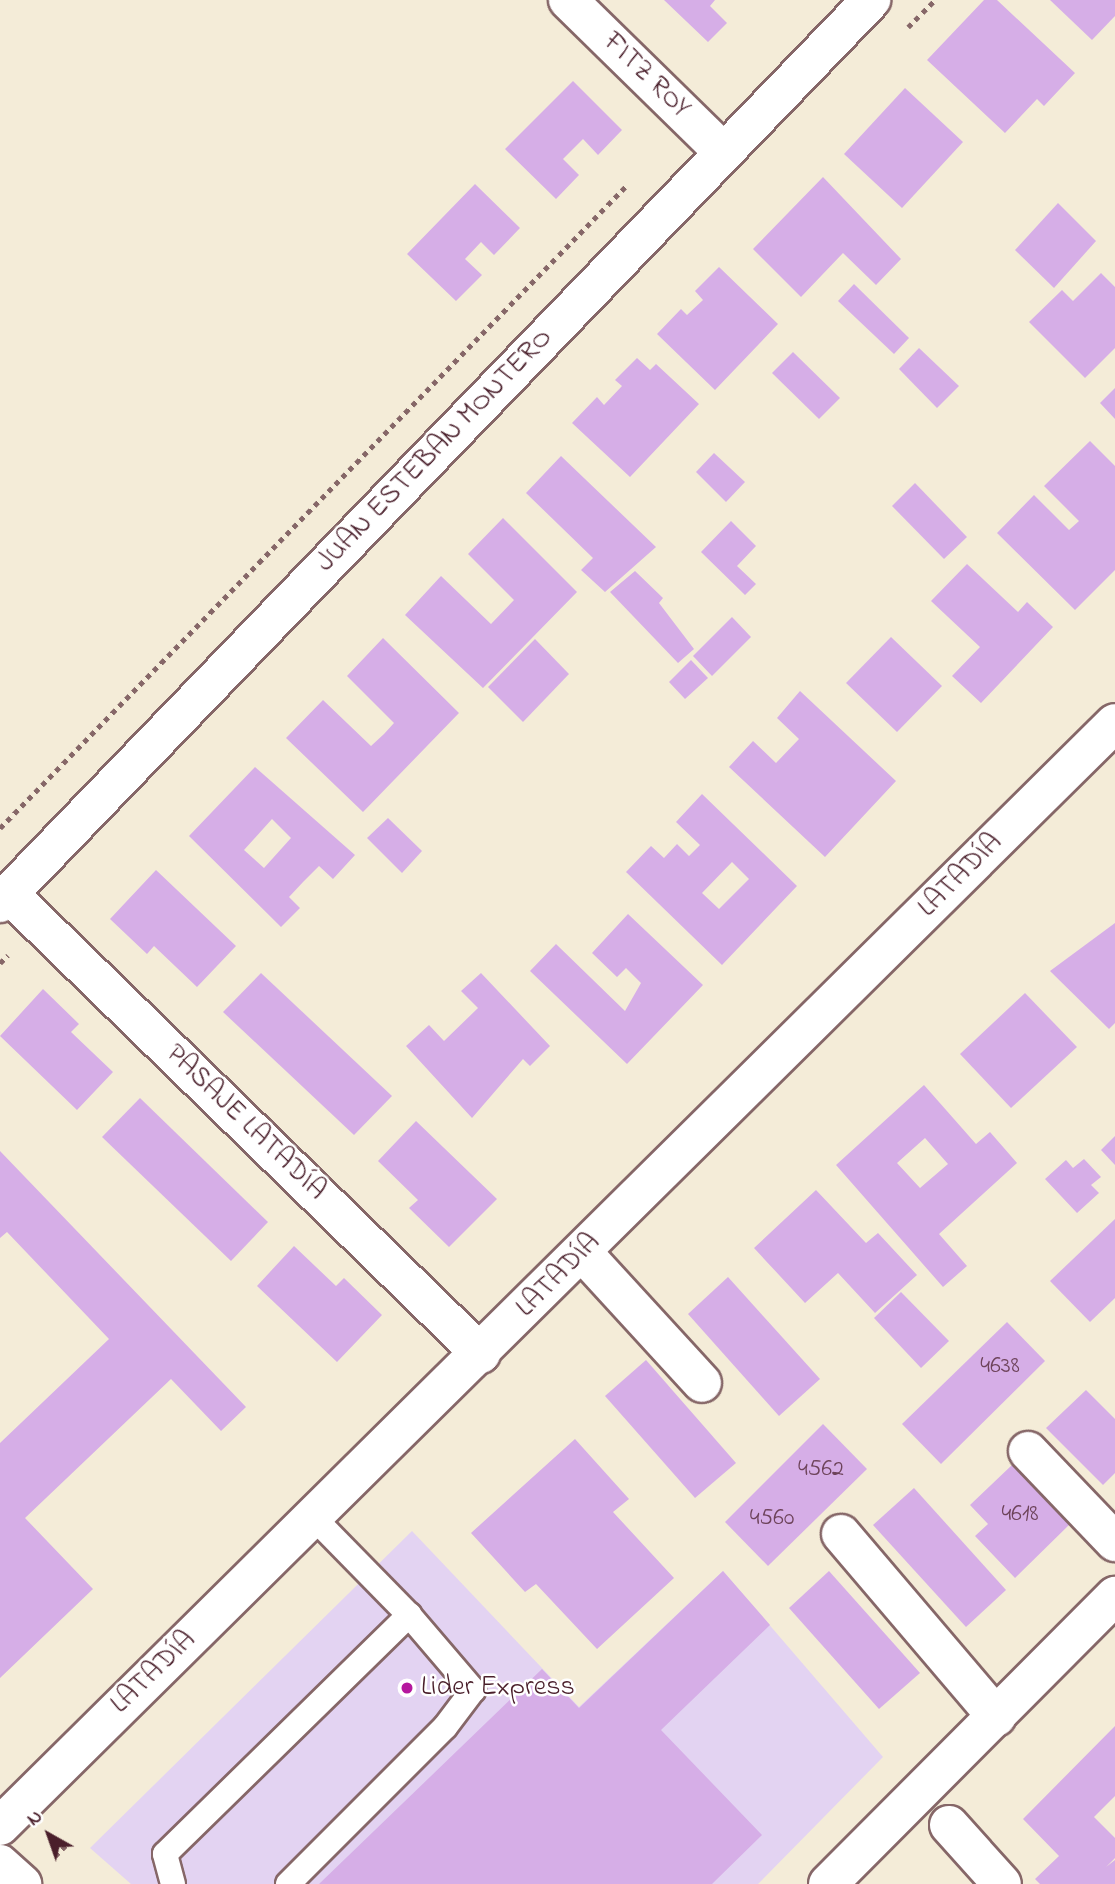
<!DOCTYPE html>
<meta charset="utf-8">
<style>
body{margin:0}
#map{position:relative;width:1115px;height:1884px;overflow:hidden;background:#f4ecd8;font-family:"Indie Flower",sans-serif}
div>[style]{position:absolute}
.built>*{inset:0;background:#e3d3f2}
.building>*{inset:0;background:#d6aee7}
.path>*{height:4.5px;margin-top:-2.25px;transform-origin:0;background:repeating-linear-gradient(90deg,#866768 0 5px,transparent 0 10px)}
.roads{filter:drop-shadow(2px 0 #866768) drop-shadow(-2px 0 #866768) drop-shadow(0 2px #866768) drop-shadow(0 -2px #866768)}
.lane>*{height:24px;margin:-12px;padding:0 12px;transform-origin:12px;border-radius:12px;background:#fff}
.street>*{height:38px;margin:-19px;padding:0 19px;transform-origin:19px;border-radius:19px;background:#fff}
.secondary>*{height:38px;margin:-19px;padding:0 19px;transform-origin:19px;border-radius:19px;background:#fff}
.primary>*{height:38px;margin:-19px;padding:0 19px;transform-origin:19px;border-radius:19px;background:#fff}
.dots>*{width:19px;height:19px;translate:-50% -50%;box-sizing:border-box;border:4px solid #fff;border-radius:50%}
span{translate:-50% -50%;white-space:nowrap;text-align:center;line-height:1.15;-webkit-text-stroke:5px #fff;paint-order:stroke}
.number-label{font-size:24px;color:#6d435a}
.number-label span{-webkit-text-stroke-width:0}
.street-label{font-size:28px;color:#4a1f2b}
.poi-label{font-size:28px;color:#4a1f2b}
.left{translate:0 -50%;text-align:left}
.north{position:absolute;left:14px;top:1800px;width:70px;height:70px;-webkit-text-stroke:5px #fff;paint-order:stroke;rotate:320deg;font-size:19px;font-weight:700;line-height:28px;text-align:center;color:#4a1f2b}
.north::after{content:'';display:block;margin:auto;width:24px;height:32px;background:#4a1f2b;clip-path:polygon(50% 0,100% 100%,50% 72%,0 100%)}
</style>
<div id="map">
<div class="built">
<i style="clip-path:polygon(412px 1531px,579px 1707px,723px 1571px,883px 1757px,758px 1884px,131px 1884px,90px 1848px)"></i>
</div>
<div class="building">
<i style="clip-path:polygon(664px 0,715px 0,710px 6px,727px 23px,708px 42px)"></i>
<i style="clip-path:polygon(984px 0,997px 0,1075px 73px,1044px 106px,1037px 99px,1005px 133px,927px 60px)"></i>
<i style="clip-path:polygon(1050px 0,1115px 0,1115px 16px,1092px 40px)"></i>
<i style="clip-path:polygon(573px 81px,622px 130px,598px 155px,583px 139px,563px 159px,579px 175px,556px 199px,505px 149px)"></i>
<i style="clip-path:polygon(905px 88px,963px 142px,902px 208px,844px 154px)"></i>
<i style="clip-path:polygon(823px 177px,901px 259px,876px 285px,843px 253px,801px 297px,753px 249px)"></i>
<i style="clip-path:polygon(475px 184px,520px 228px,494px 255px,481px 242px,465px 259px,482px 275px,456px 301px,407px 254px)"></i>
<i style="clip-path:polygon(1058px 203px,1096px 241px,1054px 288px,1015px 250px)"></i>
<i style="clip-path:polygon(719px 267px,778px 324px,715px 390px,657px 334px,681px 309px,687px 315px,703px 300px,695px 291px)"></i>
<i style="clip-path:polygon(1101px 273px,1115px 287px,1115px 348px,1085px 378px,1029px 322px,1062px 290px,1073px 301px)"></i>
<i style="clip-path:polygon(854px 284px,909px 338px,894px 354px,838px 301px)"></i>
<i style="clip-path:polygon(919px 348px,959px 386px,937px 408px,899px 369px)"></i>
<i style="clip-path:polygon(793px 352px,840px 398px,819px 419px,772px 373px)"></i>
<i style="clip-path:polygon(637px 358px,650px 370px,656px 364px,699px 404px,630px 477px,572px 423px,597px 397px,604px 405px,622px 386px,615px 380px)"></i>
<i style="clip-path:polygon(1115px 388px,1115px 419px,1100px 403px)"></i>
<i style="clip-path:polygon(1090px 441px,1115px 466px,1115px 570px,1075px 610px,997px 533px,1034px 495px,1069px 530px,1079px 521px,1044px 486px)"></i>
<i style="clip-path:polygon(714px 453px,745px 482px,726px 502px,696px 472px)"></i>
<i style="clip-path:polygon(561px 456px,656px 547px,605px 592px,581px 570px,593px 558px,526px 493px)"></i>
<i style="clip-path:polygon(915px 483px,967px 537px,944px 559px,892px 506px)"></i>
<i style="clip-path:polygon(503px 518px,577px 592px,483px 688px,405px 615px,441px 576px,491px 624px,514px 600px,468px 554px)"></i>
<i style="clip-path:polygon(731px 521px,756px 546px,737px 566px,756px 584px,745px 595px,701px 552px)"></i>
<i style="clip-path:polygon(967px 564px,1018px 612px,1027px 602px,1053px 627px,981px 703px,952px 676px,980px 647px,931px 601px)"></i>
<i style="clip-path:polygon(635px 571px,663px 598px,659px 603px,694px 649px,678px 663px,610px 592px)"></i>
<i style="clip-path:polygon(732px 617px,751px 637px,712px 676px,693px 656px)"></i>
<i style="clip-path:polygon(891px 637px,942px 686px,897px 732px,846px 683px)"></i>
<i style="clip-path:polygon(383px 638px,459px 713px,363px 812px,286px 738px,323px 700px,371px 746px,384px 734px,394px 723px,347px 676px)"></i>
<i style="clip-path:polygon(535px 639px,569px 674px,523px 722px,488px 687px)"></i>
<i style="clip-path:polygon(691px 660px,708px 678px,685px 699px,669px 682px)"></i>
<i style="clip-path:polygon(800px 691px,896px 781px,825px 857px,729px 767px,753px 741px,776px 763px,799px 739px,777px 718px)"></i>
<i style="clip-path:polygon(evenodd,255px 767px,355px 855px,333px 879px,319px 866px,304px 881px,289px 897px,300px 908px,281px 927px,189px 836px,255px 767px,272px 819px,291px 838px,264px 868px,244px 850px,272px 819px)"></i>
<i style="clip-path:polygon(evenodd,702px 794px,797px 886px,722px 965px,626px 872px,651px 846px,664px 858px,677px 844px,689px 856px,700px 845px,676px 822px,702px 794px,732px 862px,749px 879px,719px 909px,702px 893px,732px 862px)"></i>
<i style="clip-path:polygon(388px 818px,422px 851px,402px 873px,367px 838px)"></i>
<i style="clip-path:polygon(156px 870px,236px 946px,197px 987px,154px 946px,147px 954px,110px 919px)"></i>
<i style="clip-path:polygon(628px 914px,703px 985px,627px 1064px,530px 971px,556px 944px,625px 1011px,641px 983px,626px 968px,617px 977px,592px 953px)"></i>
<i style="clip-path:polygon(1115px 923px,1115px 1023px,1109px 1029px,1050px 971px)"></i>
<i style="clip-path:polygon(261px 973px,392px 1096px,354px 1135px,223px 1012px)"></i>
<i style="clip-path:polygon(481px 973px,550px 1046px,530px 1066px,523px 1059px,472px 1118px,406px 1046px,429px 1025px,444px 1041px,478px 1008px,461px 991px)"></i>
<i style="clip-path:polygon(43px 989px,79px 1024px,71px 1032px,113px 1072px,77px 1110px,0 1036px)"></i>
<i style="clip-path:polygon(1025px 993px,1077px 1047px,1011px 1108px,960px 1054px)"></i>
<i style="clip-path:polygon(evenodd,924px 1085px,976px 1144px,990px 1132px,1017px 1163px,939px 1234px,967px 1266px,943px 1287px,836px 1165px,924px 1085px,925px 1138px,948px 1164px,920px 1188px,897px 1163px,925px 1138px)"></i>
<i style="clip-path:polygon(140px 1098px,268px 1222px,231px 1261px,102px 1137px)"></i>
<i style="clip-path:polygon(416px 1121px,497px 1199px,449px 1247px,409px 1208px,418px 1200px,378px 1161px)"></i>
<i style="clip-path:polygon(1115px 1136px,1115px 1165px,1101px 1150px)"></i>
<i style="clip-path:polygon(0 1151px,246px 1407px,221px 1431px,171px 1379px,25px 1518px,93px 1589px,0 1678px,0 1443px,109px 1339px,7px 1232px,0 1238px)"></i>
<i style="clip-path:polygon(1084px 1159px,1101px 1177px,1091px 1185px,1099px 1193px,1077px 1213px,1045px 1179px,1066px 1160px,1073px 1168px)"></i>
<i style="clip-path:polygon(816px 1190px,866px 1243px,878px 1233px,917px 1275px,875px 1313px,838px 1273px,805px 1303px,754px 1248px)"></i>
<i style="clip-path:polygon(1115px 1219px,1115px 1298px,1090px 1322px,1050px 1281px)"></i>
<i style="clip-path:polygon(294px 1246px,336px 1286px,344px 1278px,382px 1315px,337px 1362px,257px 1286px)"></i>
<i style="clip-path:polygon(728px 1277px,820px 1379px,779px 1416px,688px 1314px)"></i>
<i style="clip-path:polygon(901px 1292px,949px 1341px,921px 1368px,874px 1318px)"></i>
<i style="clip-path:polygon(1007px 1322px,1045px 1361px,941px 1464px,902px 1424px)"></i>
<i style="clip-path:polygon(646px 1360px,736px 1463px,695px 1498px,605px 1396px)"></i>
<i style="clip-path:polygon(1086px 1390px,1115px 1419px,1115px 1473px,1103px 1485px,1046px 1428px)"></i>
<i style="clip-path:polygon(823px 1424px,867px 1469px,768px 1566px,725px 1522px)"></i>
<i style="clip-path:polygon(575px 1439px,629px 1499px,613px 1512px,674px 1578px,597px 1649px,536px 1584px,525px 1592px,471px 1533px)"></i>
<i style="clip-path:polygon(1012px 1465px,1070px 1524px,1015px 1578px,975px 1536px,988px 1524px,970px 1505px)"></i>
<i style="clip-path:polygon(914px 1488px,1006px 1590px,966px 1627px,873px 1525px)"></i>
<i style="clip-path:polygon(723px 1571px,770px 1625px,661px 1730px,762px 1835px,712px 1884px,319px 1884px,542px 1669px,579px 1708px)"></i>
<i style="clip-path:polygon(829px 1571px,920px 1673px,879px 1709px,789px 1608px)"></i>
<i style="clip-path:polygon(1115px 1726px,1115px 1796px,1094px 1817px,1115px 1838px,1115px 1858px,1106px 1867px,1115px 1860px,1115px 1884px,1040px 1884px,1035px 1879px,1059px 1856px,1023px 1819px)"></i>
</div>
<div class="path">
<i style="left:908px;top:27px;width:38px;rotate:-45deg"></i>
<i style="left:0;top:828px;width:898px;rotate:-45.72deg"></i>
<i style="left:0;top:963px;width:11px;rotate:-45deg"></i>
<i style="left:55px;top:1856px;width:17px;rotate:-45deg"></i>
</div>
<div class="roads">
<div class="lane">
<i style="left:313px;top:1517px;width:137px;rotate:45.6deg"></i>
<i style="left:173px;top:1884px;width:31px;rotate:-105deg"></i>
<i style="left:165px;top:1854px;width:342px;rotate:-44.4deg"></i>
<i style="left:409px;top:1615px;width:99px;rotate:49.5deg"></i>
<i style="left:473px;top:1690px;width:46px;rotate:127.1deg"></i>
<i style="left:445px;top:1727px;width:222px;rotate:135deg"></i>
</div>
<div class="street">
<i style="left:568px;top:0;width:217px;rotate:44.4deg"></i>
<i style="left:9px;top:894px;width:659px;rotate:44.26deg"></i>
<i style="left:0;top:903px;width:1255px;rotate:-46.03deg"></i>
<i style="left:583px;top:1253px;width:176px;rotate:47.5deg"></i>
<i style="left:1028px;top:1451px;width:126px;rotate:46.3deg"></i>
<i style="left:841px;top:1534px;width:240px;rotate:49.6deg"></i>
<i style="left:949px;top:1825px;width:79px;rotate:48.1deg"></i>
<i style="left:828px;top:1884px;width:407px;rotate:-45.1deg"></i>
</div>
<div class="secondary">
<i style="left:0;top:1826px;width:1568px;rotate:-44.69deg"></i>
</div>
<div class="primary">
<i style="left:0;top:1864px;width:30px;rotate:42deg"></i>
</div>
</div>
<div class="dots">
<i style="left:407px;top:1688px;background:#b5179e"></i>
</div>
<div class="number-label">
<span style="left:1000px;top:1367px">4638</span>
<span style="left:821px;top:1470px">4562</span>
<span style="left:1020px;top:1515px">4618</span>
<span style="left:772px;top:1519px">4560</span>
</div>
<div class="street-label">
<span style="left:646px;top:76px;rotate:44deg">FITZ ROY</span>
<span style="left:435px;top:451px;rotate:-46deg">JUAN ESTEBAN MONTERO</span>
<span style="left:961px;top:876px;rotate:-45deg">LATADÍA</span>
<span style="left:245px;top:1123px;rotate:44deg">PASAJE LATADÍA</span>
<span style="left:559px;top:1276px;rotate:-45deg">LATADÍA</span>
<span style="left:154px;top:1673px;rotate:-44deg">LATADÍA</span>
</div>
<div class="poi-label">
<span class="left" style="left:421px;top:1688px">Lider Express</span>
</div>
<div class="north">N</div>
</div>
